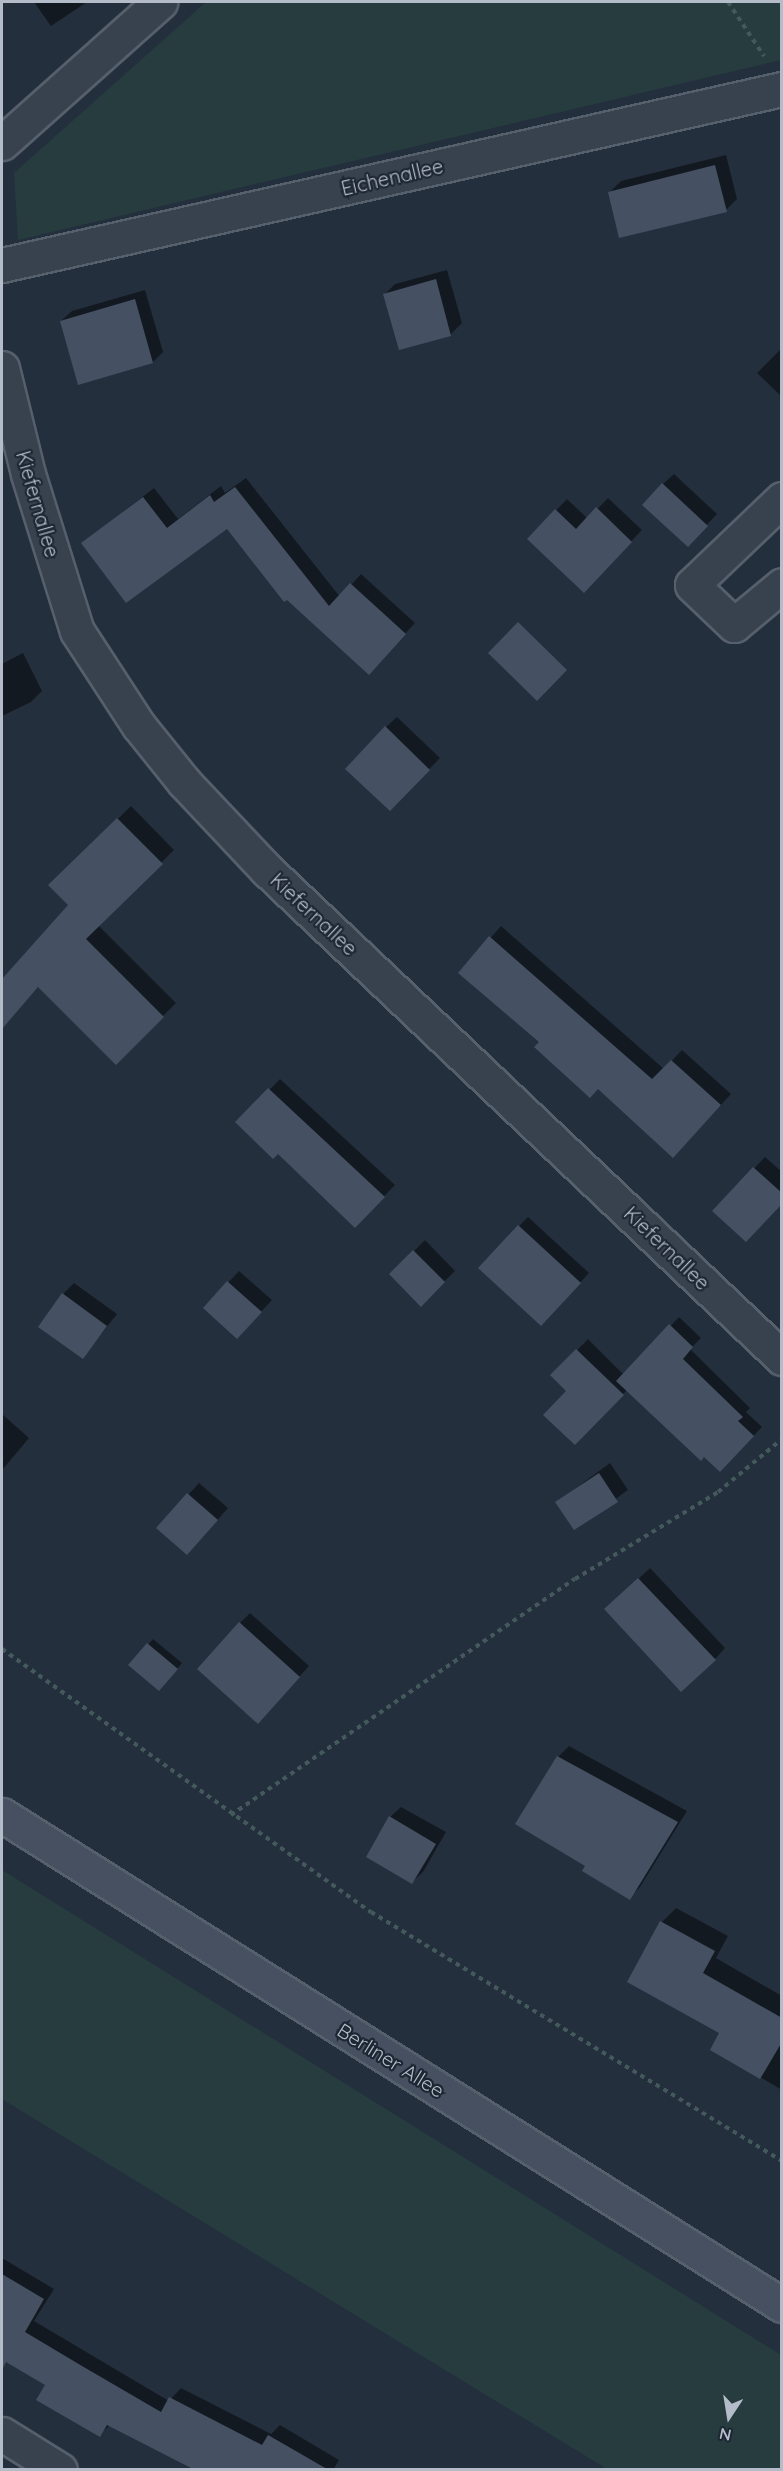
<!DOCTYPE html>
<style>
body{margin:0}
#map{position:relative;width:783px;height:2471px;overflow:hidden;background:#242f3e;font-family:Quicksand,sans-serif}
div>[style]{position:absolute}
.green>*{inset:0;background:#263c3f}
.shadow>*{inset:0;background:#0007}
.building>*{inset:0;background:#455162}
.path>*{height:4px;margin-top:-2px;transform-origin:0;background:repeating-linear-gradient(90deg,#44595c 0 4.5px,transparent 0 9px)}
.roads{filter:drop-shadow(2px 0 #565f6c) drop-shadow(-2px 0 #565f6c) drop-shadow(0 2px #565f6c) drop-shadow(0 -2px #565f6c)}
.minor>*{height:33px;margin:-16.5px;padding:0 16.5px;transform-origin:16.5px;border-radius:16.5px;background:#38414e}
.secondary>*{height:33px;margin:-16.5px;padding:0 16.5px;transform-origin:16.5px;border-radius:16.5px;background:#465061}
span{translate:-50% -50%;white-space:nowrap;text-align:center;line-height:1.15;-webkit-text-stroke:4.5px #1d2633;paint-order:stroke}
.street-label{font-size:20px;color:#b4bcc9}
.frame{position:absolute;inset:0;border:3px solid #b4bcc9;pointer-events:none}
.north{position:absolute;left:699px;top:2387px;width:60px;height:60px;-webkit-text-stroke:4px #1d2633;paint-order:stroke;rotate:192deg;font-size:16px;font-weight:700;line-height:24px;text-align:center;color:#b4bcc9}
.north::after{content:'';display:block;margin:auto;width:21px;height:27px;background:#b4bcc9;clip-path:polygon(50% 0,100% 100%,50% 72%,0 100%)}
</style>
<div id="map">
<div class="green">
<i style="clip-path:polygon(206px 2px,781px 2px,781px 60px,18px 240px,14px 173px)"></i>
<i style="clip-path:polygon(2px 1870px,781px 2355px,781px 2469px,607px 2469px,2px 2099px)"></i>
</div>
<div class="shadow">
<i style="clip-path:polygon(34px 2px,87px 2px,51px 26px)"></i>
<i style="clip-path:polygon(726px 155px,737px 199px,726px 210px,610px 192px,621px 181px)"></i>
<i style="clip-path:polygon(447px 270px,462px 323px,451px 334px,400px 349px,384px 295px,395px 284px)"></i>
<i style="clip-path:polygon(145px 290px,163px 352px,153px 362px,61px 321px,72px 311px)"></i>
<i style="clip-path:polygon(782px 348px,782px 397px,757px 373px)"></i>
<i style="clip-path:polygon(674px 474px,717px 514px,698px 534px,663px 484px)"></i>
<i style="clip-path:polygon(246px 478px,340px 597px,361px 574px,415px 623px,379px 662px,227px 527px,83px 543px,154px 488px,178px 519px,221px 486px,225px 493px)"></i>
<i style="clip-path:polygon(608px 498px,642px 530px,594px 580px,529px 539px,567px 499px,588px 519px)"></i>
<i style="clip-path:polygon(23px 653px,42px 691px,31px 702px,2px 716px,2px 664px)"></i>
<i style="clip-path:polygon(397px 717px,440px 758px,390px 809px,386px 727px)"></i>
<i style="clip-path:polygon(131px 806px,174px 850px,98px 925px,176px 1003px,116px 1063px,39px 986px,9px 1018px,2px 1011px,2px 981px,70px 905px,50px 885px)"></i>
<i style="clip-path:polygon(501px 926px,664px 1069px,682px 1050px,731px 1094px,684px 1145px,599px 1088px,460px 973px)"></i>
<i style="clip-path:polygon(280px 1079px,395px 1185px,355px 1226px,278px 1152px,238px 1122px)"></i>
<i style="clip-path:polygon(765px 1157px,782px 1172px,782px 1203px,714px 1211px)"></i>
<i style="clip-path:polygon(528px 1217px,589px 1273px,550px 1315px,519px 1226px)"></i>
<i style="clip-path:polygon(425px 1240px,455px 1271px,421px 1304px,391px 1274px)"></i>
<i style="clip-path:polygon(239px 1271px,272px 1300px,248px 1326px,205px 1308px)"></i>
<i style="clip-path:polygon(74px 1283px,117px 1314px,83px 1357px,63px 1294px)"></i>
<i style="clip-path:polygon(679px 1317px,701px 1338px,690px 1349px,750px 1408px,746px 1412px,762px 1427px,720px 1470px,627px 1390px,575px 1443px,569px 1391px,553px 1375px,588px 1339px,624px 1375px)"></i>
<i style="clip-path:polygon(2px 1414px,29px 1438px,2px 1470px)"></i>
<i style="clip-path:polygon(610px 1463px,628px 1490px,575px 1528px,557px 1502px)"></i>
<i style="clip-path:polygon(199px 1483px,228px 1508px,198px 1542px,158px 1528px)"></i>
<i style="clip-path:polygon(650px 1568px,725px 1648px,715px 1659px,617px 1599px)"></i>
<i style="clip-path:polygon(250px 1613px,309px 1666px,268px 1711px,240px 1623px)"></i>
<i style="clip-path:polygon(153px 1639px,182px 1663px,164px 1684px,130px 1665px)"></i>
<i style="clip-path:polygon(569px 1746px,687px 1811px,640px 1887px,629px 1898px,587px 1865px,558px 1757px)"></i>
<i style="clip-path:polygon(401px 1807px,446px 1832px,423px 1872px,412px 1882px,390px 1817px)"></i>
<i style="clip-path:polygon(676px 1908px,728px 1936px,716px 1958px,782px 1996px,782px 2090px,712px 2049px,722px 2032px,662px 1922px)"></i>
<i style="clip-path:polygon(2px 2258px,54px 2289px,34px 2321px,169px 2401px,181px 2388px,271px 2434px,280px 2425px,339px 2460px,333px 2470px,230px 2470px,210px 2458px,196px 2470px,110px 2425px,99px 2435px,47px 2385px,2px 2358px)"></i>
</div>
<div class="building">
<i style="clip-path:polygon(715px 165px,727px 212px,619px 238px,608px 192px)"></i>
<i style="clip-path:polygon(436px 279px,451px 336px,399px 350px,383px 294px)"></i>
<i style="clip-path:polygon(135px 299px,153px 363px,78px 385px,60px 321px)"></i>
<i style="clip-path:polygon(662px 483px,708px 526px,688px 547px,642px 505px)"></i>
<i style="clip-path:polygon(235px 487px,329px 606px,350px 583px,406px 634px,369px 675px,287px 600px,284px 602px,227px 529px,126px 603px,81px 543px,143px 497px,167px 528px,210px 495px,214px 502px)"></i>
<i style="clip-path:polygon(596px 507px,632px 542px,584px 593px,527px 539px,555px 509px,576px 529px)"></i>
<i style="clip-path:polygon(518px 622px,567px 670px,537px 701px,488px 653px)"></i>
<i style="clip-path:polygon(385px 726px,430px 770px,390px 811px,345px 769px)"></i>
<i style="clip-path:polygon(117px 818px,163px 864px,86px 939px,164px 1017px,116px 1065px,38px 987px,2px 1029px,2px 979px,68px 905px,48px 885px)"></i>
<i style="clip-path:polygon(489px 936px,652px 1079px,671px 1060px,721px 1105px,673px 1158px,598px 1089px,590px 1098px,534px 1047px,539px 1042px,458px 973px)"></i>
<i style="clip-path:polygon(268px 1088px,385px 1197px,355px 1228px,278px 1154px,273px 1159px,235px 1122px)"></i>
<i style="clip-path:polygon(753px 1167px,782px 1193px,782px 1204px,746px 1242px,712px 1211px)"></i>
<i style="clip-path:polygon(518px 1225px,581px 1283px,541px 1326px,478px 1268px)"></i>
<i style="clip-path:polygon(413px 1250px,445px 1282px,421px 1307px,389px 1274px)"></i>
<i style="clip-path:polygon(227px 1281px,262px 1312px,237px 1339px,203px 1308px)"></i>
<i style="clip-path:polygon(62px 1293px,107px 1326px,83px 1359px,38px 1327px)"></i>
<i style="clip-path:polygon(669px 1324px,693px 1347px,683px 1359px,743px 1417px,738px 1421px,754px 1436px,720px 1472px,704px 1457px,701px 1461px,616px 1381px)"></i>
<i style="clip-path:polygon(576px 1349px,624px 1395px,575px 1445px,543px 1415px,566px 1391px,550px 1375px)"></i>
<i style="clip-path:polygon(599px 1473px,618px 1502px,574px 1530px,555px 1502px)"></i>
<i style="clip-path:polygon(187px 1493px,218px 1520px,187px 1555px,156px 1528px)"></i>
<i style="clip-path:polygon(638px 1578px,716px 1660px,681px 1692px,604px 1609px)"></i>
<i style="clip-path:polygon(239px 1622px,300px 1677px,258px 1724px,197px 1669px)"></i>
<i style="clip-path:polygon(147px 1643px,178px 1669px,159px 1691px,128px 1665px)"></i>
<i style="clip-path:polygon(557px 1756px,678px 1822px,630px 1900px,582px 1871px,585px 1866px,515px 1824px)"></i>
<i style="clip-path:polygon(389px 1816px,436px 1844px,412px 1884px,366px 1857px)"></i>
<i style="clip-path:polygon(660px 1921px,715px 1951px,703px 1973px,782px 2018px,782px 2042px,760px 2079px,710px 2050px,719px 2033px,627px 1982px)"></i>
<i style="clip-path:polygon(2px 2274px,44px 2299px,25px 2332px,82px 2366px,161px 2412px,169px 2397px,262px 2445px,268px 2435px,327px 2469px,193px 2469px,107px 2425px,100px 2437px,36px 2400px,45px 2385px,6px 2362px,2px 2370px)"></i>
</div>
<div class="path">
<i style="left:728px;top:2px;width:65px;rotate:56.3deg"></i>
<i style="left:2px;top:1649px;width:453px;rotate:35.5deg"></i>
<i style="left:371px;top:1912px;width:481px;rotate:31.2deg"></i>
<i style="left:231px;top:1815px;width:417px;rotate:-34.5deg"></i>
<i style="left:575px;top:1579px;width:167px;rotate:-31.3deg"></i>
<i style="left:718px;top:1492px;width:83px;rotate:-39.6deg"></i>
</div>
<div class="roads">
<div class="minor">
<i style="left:2px;top:143px;width:212px;rotate:-41.7deg"></i>
<i style="left:2px;top:265px;width:800px;rotate:-12.72deg"></i>
<i style="left:2px;top:368px;width:109px;rotate:76.2deg"></i>
<i style="left:28px;top:474px;width:164px;rotate:72.7deg"></i>
<i style="left:77px;top:631px;width:113px;rotate:56.9deg"></i>
<i style="left:139px;top:726px;width:72px;rotate:51.2deg"></i>
<i style="left:184px;top:782px;width:120px;rotate:46.7deg"></i>
<i style="left:266px;top:869px;width:711px;rotate:43.46deg"></i>
<i style="left:782px;top:499px;width:124px;rotate:136.3deg"></i>
<i style="left:692px;top:585px;width:58px;rotate:43.6deg"></i>
<i style="left:734px;top:625px;width:62px;rotate:-39.8deg"></i>
<i style="left:2px;top:2434px;width:68px;rotate:31.8deg"></i>
</div>
<div class="secondary">
<i style="left:2px;top:1815px;width:921px;rotate:32.14deg"></i>
</div>
</div>
<div class="street-label">
<span style="left:392px;top:177px;rotate:-13deg">Eichenallee</span>
<span style="left:38px;top:504px;rotate:74deg">Kiefernallee</span>
<span style="left:314px;top:914px;rotate:43deg">Kiefernallee</span>
<span style="left:667px;top:1248px;rotate:44deg">Kiefernallee</span>
<span style="left:391px;top:2060px;rotate:32deg">Berliner Allee</span>
</div>
<div class="frame"></div>
<div class="north">N</div>
</div>
